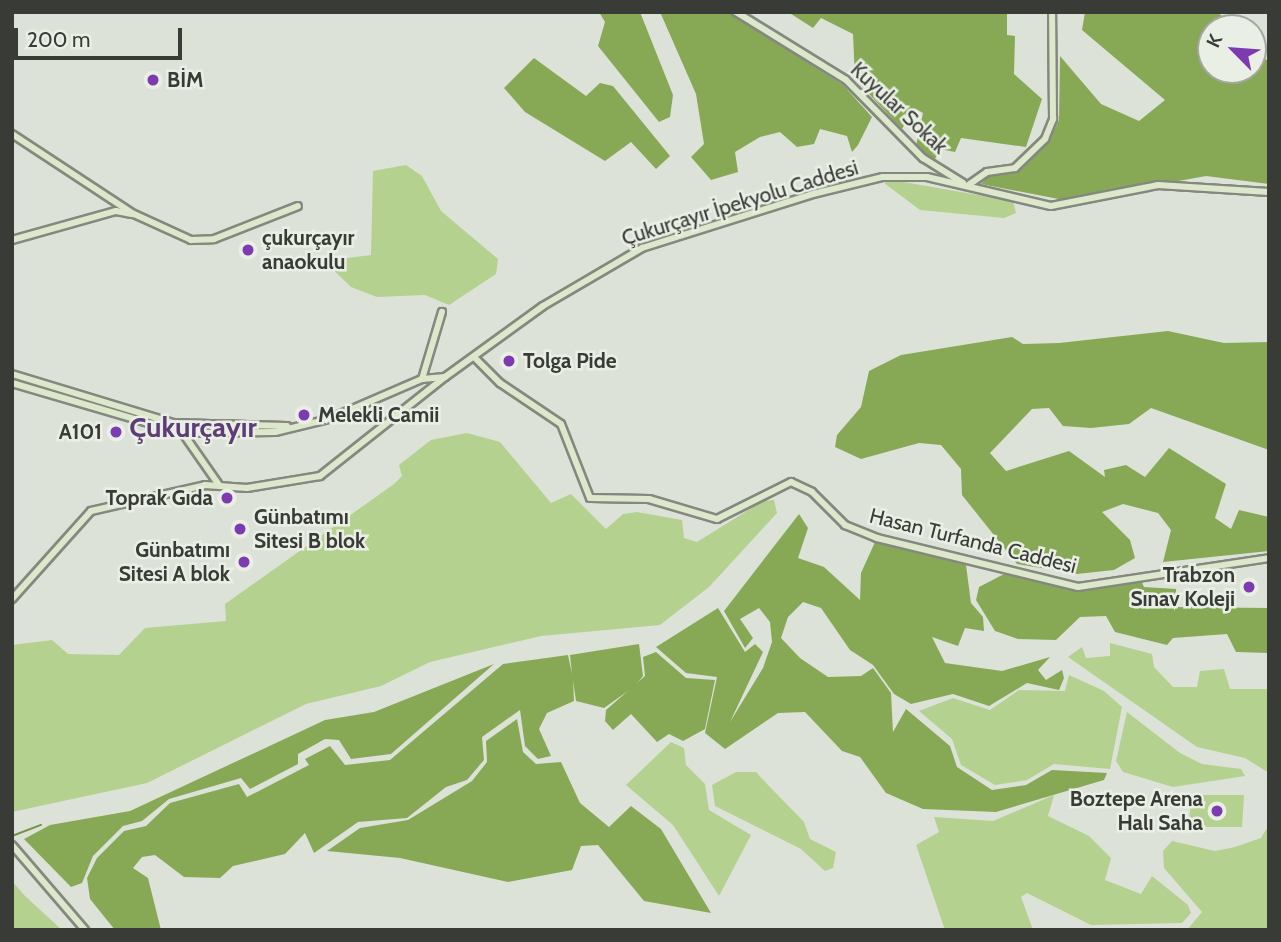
<!DOCTYPE html>
<meta charset="utf-8">
<style>
body{margin:0}
#map{position:relative;width:1281px;height:942px;overflow:hidden;background:#dde2d8;font-family:Cabin,sans-serif}
div>[style]{position:absolute}
.green>*{inset:0;background:#b4d18f}
.forest>*{inset:0;background:#87a956}
.stream>*{height:2px;margin:-1px;padding:0 1px;transform-origin:1px;border-radius:1px;background:#739441}
.roads{filter:drop-shadow(2px 0 #84887f) drop-shadow(-2px 0 #84887f) drop-shadow(0 2px #84887f) drop-shadow(0 -2px #84887f)}
.secondary>*{height:6px;margin:-3px;padding:0 3px;transform-origin:3px;border-radius:3px;background:#dce7cb}
.dots>*{width:19px;height:19px;translate:-50% -50%;box-sizing:border-box;border:4px solid #eaefe5;border-radius:50%}
span{translate:-50% -50%;white-space:nowrap;text-align:center;line-height:1.15;-webkit-text-stroke:5px #eaefe5;paint-order:stroke}
.poi-label{font-size:21px;color:#393b37;font-weight:700}
.left{translate:0 -50%;text-align:left}
.right{translate:-100% -50%;text-align:right}
.street-label{font-size:21px;color:#393b37}
.district-label{font-size:28px;color:#5c3d77;font-weight:700}
.frame{position:absolute;inset:0;border:14px solid #393b37;pointer-events:none}
.north{position:absolute;left:1197px;top:14px;width:70px;height:70px;box-sizing:border-box;background:#eaefe5;border:2px solid #a3a79f;border-radius:50%;rotate:295deg;font-size:19px;font-weight:700;line-height:28px;text-align:center;color:#393b37}
.north::after{content:'';display:block;margin:auto;width:24px;height:32px;background:#7e3baf;clip-path:polygon(50% 0,100% 100%,50% 72%,0 100%)}
.scale{position:absolute;left:14px;top:28px;width:168px;height:32px;box-sizing:border-box;border:4px solid #393b37;border-top:0;padding-left:9px;font-size:21px;line-height:24px;white-space:nowrap;color:#393b37;-webkit-text-stroke:5px #eaefe5;paint-order:stroke}
</style>
<div id="map">
<div class="green">
<i style="clip-path:polygon(406px 165px,422px 176px,441px 211px,498px 259px,496px 274px,449px 305px,425px 295px,377px 297px,351px 287px,324px 261px,371px 255px,373px 171px)"></i>
<i style="clip-path:polygon(892px 180px,1013px 201px,1016px 213px,1004px 218px,920px 210px,884px 183px)"></i>
<i style="clip-path:polygon(467px 433px,500px 442px,551px 503px,571px 494px,606px 529px,623px 514px,637px 512px,682px 520px,684px 538px,697px 542px,763px 501px,774px 500px,777px 513px,709px 587px,660px 625px,541px 636px,430px 662px,381px 686px,306px 704px,147px 783px,12px 812px,12px 645px,52px 640px,68px 654px,119px 655px,145px 628px,226px 621px,225px 604px,394px 484px,402px 476px,399px 465px,431px 440px)"></i>
<i style="clip-path:polygon(1110px 643px,1152px 654px,1154px 667px,1173px 687px,1197px 687px,1200px 671px,1224px 669px,1230px 689px,1269px 689px,1269px 773px,1245px 758px,1197px 747px,1068px 657px,1082px 647px,1086px 658px,1110px 656px)"></i>
<i style="clip-path:polygon(1069px 675px,1104px 691px,1122px 707px,1110px 769px,1054px 764px,1027px 780px,995px 785px,961px 765px,952px 739px,919px 711px,953px 698px,990px 710px,1019px 690px,1065px 691px)"></i>
<i style="clip-path:polygon(1127px 712px,1180px 753px,1202px 764px,1241px 769px,1245px 776px,1173px 787px,1123px 772px,1116px 761px)"></i>
<i style="clip-path:polygon(671px 742px,684px 748px,686px 765px,705px 784px,709px 810px,751px 835px,719px 896px,673px 825px,626px 785px)"></i>
<i style="clip-path:polygon(736px 772px,756px 772px,768px 785px,804px 822px,810px 839px,836px 852px,833px 868px,825px 871px,801px 849px,715px 806px,712px 785px)"></i>
<i style="clip-path:polygon(1054px 795px,1048px 816px,1089px 836px,1111px 858px,1105px 880px,1141px 894px,1152px 876px,1188px 905px,1191px 913px,1182px 923px,1091px 925px,1027px 893px,1021px 897px,1033px 930px,945px 930px,916px 845px,939px 832px,934px 817px,993px 821px)"></i>
<i style="clip-path:polygon(1191px 795px,1244px 795px,1242px 827px,1189px 827px)"></i>
<i style="clip-path:polygon(1269px 825px,1269px 930px,1187px 930px,1202px 912px,1164px 868px,1163px 851px,1172px 841px,1215px 851px,1235px 847px,1261px 838px)"></i>
<i style="clip-path:polygon(12px 881px,25px 896px,62px 930px,12px 930px)"></i>
</div>
<div class="forest">
<i style="clip-path:polygon(599px 12px,640px 12px,673px 95px,670px 117px,659px 122px,598px 46px,605px 22px)"></i>
<i style="clip-path:polygon(660px 12px,729px 12px,843px 85px,872px 117px,858px 145px,852px 152px,847px 136px,820px 129px,814px 144px,797px 147px,780px 132px,760px 137px,735px 152px,738px 172px,711px 180px,691px 157px,704px 144px,696px 94px)"></i>
<i style="clip-path:polygon(788px 12px,1007px 12px,1007px 35px,1015px 36px,1014px 74px,1042px 99px,1026px 147px,961px 138px,955px 152px,940px 149px,934px 161px,916px 146px,923px 113px,914px 108px,902px 129px,855px 79px,853px 34px,821px 18px,813px 28px)"></i>
<i style="clip-path:polygon(1085px 12px,1217px 12px,1234px 26px,1211px 28px,1211px 70px,1253px 70px,1253px 48px,1269px 62px,1269px 184px,1206px 176px,1069px 201px,981px 184px,989px 176px,1018px 171px,1050px 140px,1059px 120px,1060px 56px,1101px 104px,1139px 121px,1165px 100px,1082px 30px)"></i>
<i style="clip-path:polygon(534px 58px,586px 96px,600px 83px,613px 86px,670px 156px,656px 169px,631px 142px,605px 161px,525px 112px,504px 88px)"></i>
<i style="clip-path:polygon(1168px 331px,1224px 343px,1269px 342px,1269px 450px,1151px 408px,1129px 424px,1091px 428px,1063px 426px,1049px 408px,1032px 409px,990px 453px,1006px 471px,1069px 451px,1105px 477px,1104px 470px,1126px 465px,1145px 477px,1169px 448px,1226px 484px,1215px 518px,1231px 529px,1239px 510px,1269px 517px,1269px 551px,1163px 562px,1171px 530px,1158px 513px,1123px 504px,1102px 512px,1130px 540px,1135px 558px,1114px 570px,1077px 574px,1017px 564px,962px 495px,961px 469px,941px 445px,919px 443px,861px 459px,835px 447px,837px 435px,861px 407px,869px 371px,901px 355px,1012px 337px,1023px 344px,1059px 343px)"></i>
<i style="clip-path:polygon(799px 514px,808px 528px,798px 558px,824px 567px,860px 600px,861px 573px,875px 542px,966px 565px,971px 603px,983px 617px,984px 631px,965px 628px,958px 646px,932px 637px,945px 663px,1002px 671px,1050px 657px,1038px 670px,1046px 680px,1062px 670px,1064px 678px,1059px 690px,1027px 683px,989px 706px,953px 694px,911px 704px,894px 694px,873px 665px,850px 650px,821px 608px,803px 602px,788px 617px,781px 638px,800px 658px,828px 677px,861px 676px,873px 668px,891px 693px,893px 732px,906px 709px,950px 746px,957px 767px,992px 790px,1026px 785px,1052px 770px,1107px 773px,1104px 780px,996px 812px,923px 809px,886px 793px,860px 757px,842px 751px,805px 712px,778px 713px,725px 749px,705px 733px,717px 677px,686px 673px,656px 647px,718px 608px,745px 652px,755px 644px,763px 652px,730px 722px,763px 668px,772px 642px,770px 622px,759px 608px,740px 619px,753px 638px,745px 648px,724px 611px)"></i>
<i style="clip-path:polygon(1006px 573px,1076px 591px,1140px 578px,1144px 587px,1176px 589px,1176px 607px,1269px 608px,1269px 653px,1236px 652px,1227px 634px,1173px 638px,1167px 645px,1115px 632px,1106px 616px,1080px 617px,1056px 640px,1018px 639px,995px 631px,976px 600px,979px 587px)"></i>
<i style="clip-path:polygon(639px 644px,643px 676px,635px 686px,604px 708px,576px 701px,573px 681px,574px 701px,547px 713px,539px 729px,551px 756px,538px 759px,525px 746px,520px 710px,482px 737px,484px 760px,467px 780px,446px 787px,407px 818px,358px 822px,314px 853px,305px 833px,285px 854px,233px 866px,220px 878px,184px 877px,155px 855px,142px 857px,133px 868px,148px 878px,161px 930px,115px 930px,90px 899px,87px 878px,97px 858px,124px 831px,146px 826px,170px 803px,239px 784px,247px 797px,309px 765px,305px 759px,330px 746px,345px 765px,390px 760px,503px 664px,568px 655px,572px 674px,570px 655px)"></i>
<i style="clip-path:polygon(656px 652px,686px 678px,715px 680px,705px 729px,683px 741px,669px 734px,657px 742px,631px 714px,613px 730px,605px 721px,606px 710px,645px 676px,643px 657px)"></i>
<i style="clip-path:polygon(494px 664px,391px 754px,351px 759px,339px 740px,325px 739px,298px 754px,298px 764px,250px 789px,241px 778px,169px 799px,142px 821px,123px 826px,93px 856px,82px 883px,71px 887px,24px 839px,50px 825px,130px 811px,325px 720px,374px 712px)"></i>
<i style="clip-path:polygon(517px 719px,523px 752px,536px 764px,561px 762px,580px 803px,609px 827px,631px 806px,661px 829px,711px 913px,644px 901px,598px 845px,581px 846px,572px 870px,508px 882px,400px 858px,327px 851px,360px 828px,408px 820px,472px 781px,487px 762px,486px 741px)"></i>
</div>
<div class="stream">
<i style="left:12px;top:836px;width:31px;rotate:-21deg"></i>
</div>
<div class="roads">
<div class="secondary">
<i style="left:736px;top:12px;width:129px;rotate:31.7deg"></i>
<i style="left:846px;top:80px;width:110px;rotate:45.4deg"></i>
<i style="left:923px;top:158px;width:47px;rotate:32deg"></i>
<i style="left:12px;top:134px;width:146px;rotate:33.3deg"></i>
<i style="left:134px;top:214px;width:63px;rotate:24.5deg"></i>
<i style="left:191px;top:240px;width:23px;rotate:-2deg"></i>
<i style="left:214px;top:239px;width:90px;rotate:-21.4deg"></i>
<i style="left:967px;top:186px;width:24px;rotate:-35deg"></i>
<i style="left:987px;top:172px;width:28px;rotate:-8deg"></i>
<i style="left:1015px;top:168px;width:42px;rotate:-44deg"></i>
<i style="left:1045px;top:139px;width:22px;rotate:-68deg"></i>
<i style="left:1053px;top:119px;width:107px;rotate:-90.5deg"></i>
<i style="left:12px;top:240px;width:108px;rotate:-15.6deg"></i>
<i style="left:116px;top:211px;width:16px;rotate:11deg"></i>
<i style="left:476px;top:359px;width:34px;rotate:45deg"></i>
<i style="left:500px;top:383px;width:73px;rotate:33.9deg"></i>
<i style="left:561px;top:424px;width:79px;rotate:68.6deg"></i>
<i style="left:590px;top:498px;width:59px;rotate:1deg"></i>
<i style="left:649px;top:499px;width:71px;rotate:16.4deg"></i>
<i style="left:717px;top:519px;width:83px;rotate:-26.6deg"></i>
<i style="left:791px;top:482px;width:23px;rotate:25deg"></i>
<i style="left:812px;top:492px;width:47px;rotate:45deg"></i>
<i style="left:845px;top:525px;width:35px;rotate:22deg"></i>
<i style="left:877px;top:538px;width:207px;rotate:13.7deg"></i>
<i style="left:1078px;top:587px;width:193px;rotate:-8.6deg"></i>
<i style="left:12px;top:374px;width:168px;rotate:16.9deg"></i>
<i style="left:173px;top:423px;width:114px;rotate:1.5deg"></i>
<i style="left:422px;top:379px;width:70px;rotate:-73.4deg"></i>
<i style="left:12px;top:383px;width:177px;rotate:16.4deg"></i>
<i style="left:182px;top:433px;width:93px;rotate:-0.6deg"></i>
<i style="left:275px;top:432px;width:56px;rotate:-13.5deg"></i>
<i style="left:329px;top:419px;width:101px;rotate:-23.3deg"></i>
<i style="left:422px;top:379px;width:23px;rotate:-5deg"></i>
<i style="left:445px;top:377px;width:121px;rotate:-35.9deg"></i>
<i style="left:543px;top:306px;width:115px;rotate:-30.4deg"></i>
<i style="left:642px;top:248px;width:179px;rotate:-17.5deg"></i>
<i style="left:813px;top:194px;width:72px;rotate:-13.7deg"></i>
<i style="left:883px;top:177px;width:44px"></i>
<i style="left:927px;top:177px;width:127px;rotate:13.2deg"></i>
<i style="left:1051px;top:206px;width:109px;rotate:-11.1deg"></i>
<i style="left:1158px;top:185px;width:111px;rotate:3.6deg"></i>
<i style="left:182px;top:432px;width:65px;rotate:55.1deg"></i>
<i style="left:12px;top:599px;width:118px;rotate:-48.1deg"></i>
<i style="left:91px;top:511px;width:117px;rotate:-12.8deg"></i>
<i style="left:205px;top:485px;width:42px;rotate:4.1deg"></i>
<i style="left:247px;top:488px;width:74px;rotate:-9.3deg"></i>
<i style="left:320px;top:476px;width:159px;rotate:-38.4deg"></i>
<i style="left:12px;top:845px;width:112px;rotate:49.3deg"></i>
</div>
</div>
<div class="dots">
<i style="left:153px;top:80px;background:#7e3baf"></i>
<i style="left:248px;top:250px;background:#7e3baf"></i>
<i style="left:509px;top:361px;background:#7e3baf"></i>
<i style="left:304px;top:415px;background:#7e3baf"></i>
<i style="left:116px;top:432px;background:#7e3baf"></i>
<i style="left:227px;top:498px;background:#7e3baf"></i>
<i style="left:240px;top:529px;background:#7e3baf"></i>
<i style="left:244px;top:562px;background:#7e3baf"></i>
<i style="left:1249px;top:587px;background:#7e3baf"></i>
<i style="left:1217px;top:811px;background:#7e3baf"></i>
</div>
<div class="poi-label">
<span class="left" style="left:167px;top:80px">BİM</span>
<span class="left" style="left:262px;top:250px">çukurçayır<br>anaokulu</span>
<span class="left" style="left:523px;top:361px">Tolga Pide</span>
<span class="left" style="left:318px;top:415px">Melekli Camii</span>
<span class="right" style="left:102px;top:432px">A101</span>
<span class="right" style="left:213px;top:498px">Toprak Gıda</span>
<span class="left" style="left:254px;top:529px">Günbatımı<br>Sitesi B blok</span>
<span class="right" style="left:230px;top:562px">Günbatımı<br>Sitesi A blok</span>
<span class="right" style="left:1235px;top:587px">Trabzon<br>Sınav Koleji</span>
<span class="right" style="left:1203px;top:811px">Boztepe Arena<br>Halı Saha</span>
</div>
<div class="street-label">
<span style="left:899px;top:108px;rotate:43deg">Kuyular Sokak</span>
<span style="left:740px;top:203px;rotate:-17deg">Çukurçayır İpekyolu Caddesi</span>
<span style="left:973px;top:541px;rotate:14deg">Hasan Turfanda Caddesi</span>
</div>
<div class="district-label">
<span style="left:193px;top:427px">Çukurçayır</span>
</div>
<div class="frame"></div>
<div class="north">K</div>
<div class="scale">200 m</div>
</div>
